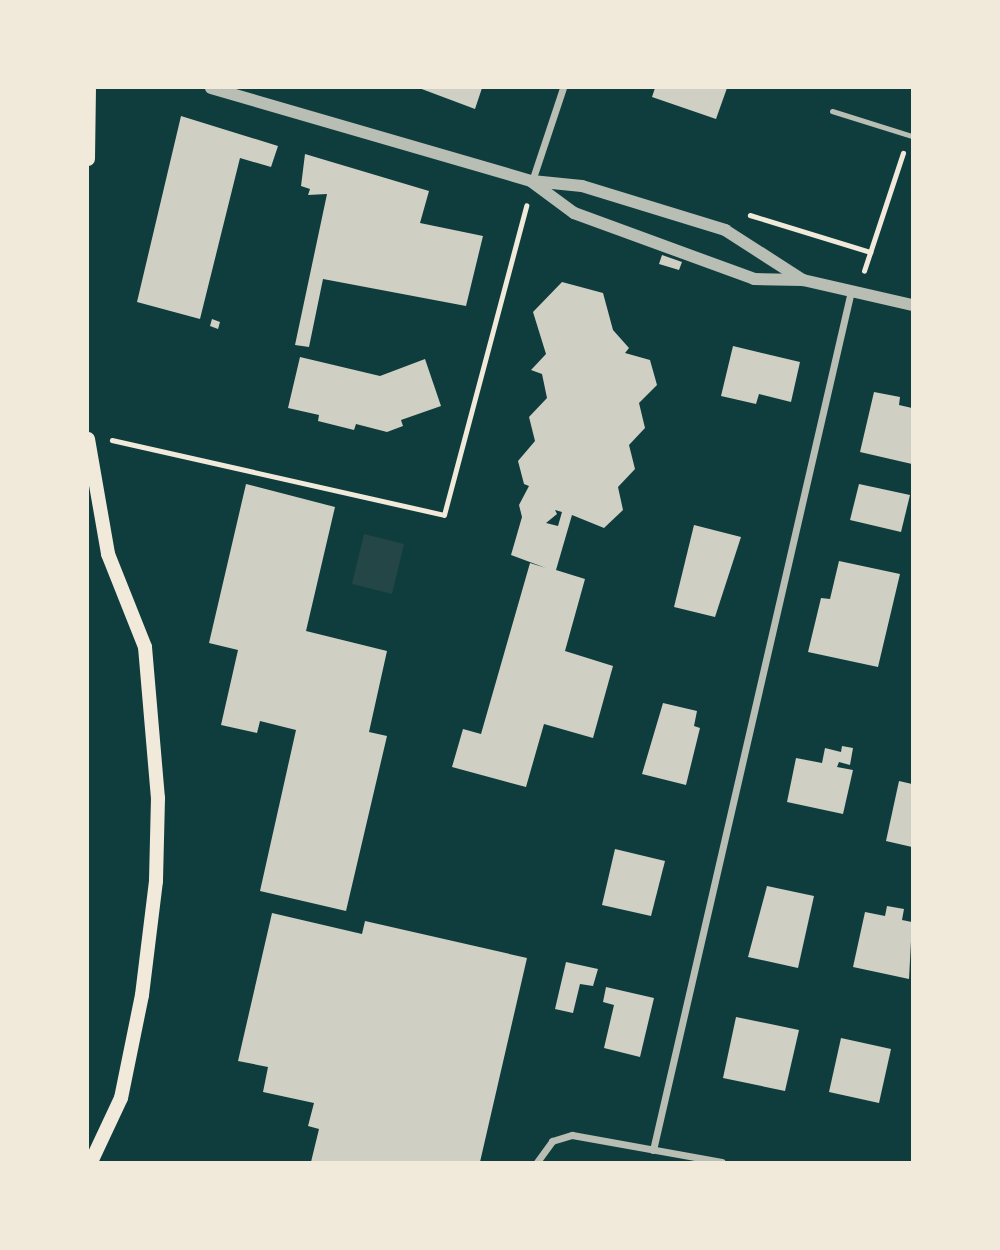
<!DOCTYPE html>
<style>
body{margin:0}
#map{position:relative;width:1000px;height:1250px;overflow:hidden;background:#0f3d3e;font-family:"Titillium Web",sans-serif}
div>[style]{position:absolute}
.green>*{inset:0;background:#244646}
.building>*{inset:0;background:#cfcfc3}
.path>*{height:4.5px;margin:-2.25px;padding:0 2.25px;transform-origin:2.25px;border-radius:2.25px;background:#f1e9da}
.service>*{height:5px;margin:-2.5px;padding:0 2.5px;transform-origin:2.5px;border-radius:2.5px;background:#b8beb3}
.minor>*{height:7px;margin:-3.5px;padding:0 3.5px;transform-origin:3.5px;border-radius:3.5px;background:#b8beb3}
.tertiary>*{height:12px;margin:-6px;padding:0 6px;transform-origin:6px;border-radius:6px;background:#b8beb3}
.secondary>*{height:14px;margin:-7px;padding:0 7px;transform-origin:7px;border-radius:7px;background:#f1e9da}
span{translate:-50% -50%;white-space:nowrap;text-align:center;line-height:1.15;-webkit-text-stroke:5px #f1e9da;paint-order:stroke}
.frame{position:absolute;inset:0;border:89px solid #f1e9da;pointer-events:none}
</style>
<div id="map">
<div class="green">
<i style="clip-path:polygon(364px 534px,404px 544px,392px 594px,352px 584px)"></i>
</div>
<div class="building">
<i style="clip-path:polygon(419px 88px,482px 88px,475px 109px)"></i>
<i style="clip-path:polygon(655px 88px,727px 88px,716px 119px,652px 97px)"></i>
<i style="clip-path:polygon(181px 116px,278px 146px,271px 167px,240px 158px,200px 319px,137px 302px)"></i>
<i style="clip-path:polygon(305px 154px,429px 191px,420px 223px,483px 236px,466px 306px,323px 279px,309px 347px,295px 345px,327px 194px,308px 195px,310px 189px,301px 186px)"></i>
<i style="clip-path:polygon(662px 255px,682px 262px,679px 270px,659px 264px)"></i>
<i style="clip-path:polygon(evenodd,562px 282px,603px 293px,613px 330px,629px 348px,625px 353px,650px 360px,657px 385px,639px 403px,645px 428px,629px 445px,635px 469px,618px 487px,623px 510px,604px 528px,572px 515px,556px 570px,585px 579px,565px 651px,613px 666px,593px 738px,544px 724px,526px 787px,452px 767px,463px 729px,481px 734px,530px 563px,546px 568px,511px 555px,522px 517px,519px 505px,529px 486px,524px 484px,518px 461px,535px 441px,529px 417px,547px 398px,542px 374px,531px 370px,546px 354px,533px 312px,562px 282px,555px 510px,562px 512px,558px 526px,546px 523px,557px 514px,555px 510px)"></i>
<i style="clip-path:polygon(212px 319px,220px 322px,218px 329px,210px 326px)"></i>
<i style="clip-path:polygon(733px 346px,800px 362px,791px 402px,759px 394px,756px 404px,721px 396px)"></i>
<i style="clip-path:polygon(300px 357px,380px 376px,425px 359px,441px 406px,401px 420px,403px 426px,387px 432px,356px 424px,354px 430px,318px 421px,319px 415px,288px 408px)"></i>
<i style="clip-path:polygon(874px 392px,900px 397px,899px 405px,912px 408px,912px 464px,860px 452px)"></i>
<i style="clip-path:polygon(246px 484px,335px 507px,306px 631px,387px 651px,369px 732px,387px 736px,346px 911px,260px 891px,296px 730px,260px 721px,257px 733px,221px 725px,238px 650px,209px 643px)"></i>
<i style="clip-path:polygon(859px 484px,910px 495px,901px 532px,850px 520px)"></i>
<i style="clip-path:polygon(694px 525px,741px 537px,715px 617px,674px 607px)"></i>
<i style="clip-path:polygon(839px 561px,900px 574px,878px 667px,808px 652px,821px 598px,830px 599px)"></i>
<i style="clip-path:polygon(663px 703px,697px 711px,694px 726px,700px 728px,686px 785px,642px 774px)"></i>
<i style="clip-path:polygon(842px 746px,853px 748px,850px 765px,839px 762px,837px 767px,853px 770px,843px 814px,787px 802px,796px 758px,822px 763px,825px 748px,841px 752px)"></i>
<i style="clip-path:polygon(899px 781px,912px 784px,912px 847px,886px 841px)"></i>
<i style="clip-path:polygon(615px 849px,665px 861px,651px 916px,602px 905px)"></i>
<i style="clip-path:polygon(767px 886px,814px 896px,798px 968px,748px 957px)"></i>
<i style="clip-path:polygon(887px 906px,904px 909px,902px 920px,912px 922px,909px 979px,853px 967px,865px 912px,885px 916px)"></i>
<i style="clip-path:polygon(272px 913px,362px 934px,365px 921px,527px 958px,480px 1162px,311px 1162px,319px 1129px,308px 1126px,314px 1103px,263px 1092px,268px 1067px,238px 1061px)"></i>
<i style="clip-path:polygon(566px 962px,598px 969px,593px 986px,580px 984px,573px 1013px,555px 1009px)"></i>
<i style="clip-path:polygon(606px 987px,654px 998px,640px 1057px,604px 1048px,614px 1005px,603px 1002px)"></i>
<i style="clip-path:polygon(736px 1017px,799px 1030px,785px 1091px,723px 1078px)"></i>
<i style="clip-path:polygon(841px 1038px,891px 1049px,879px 1103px,829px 1092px)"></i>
</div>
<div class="path">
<i style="left:750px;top:215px;width:126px;rotate:17.1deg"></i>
<i style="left:864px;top:271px;width:124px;rotate:-71.7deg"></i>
<i style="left:112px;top:440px;width:340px;rotate:12.7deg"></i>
<i style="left:444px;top:515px;width:320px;rotate:-75.1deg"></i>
</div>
<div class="service">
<i style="left:832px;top:111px;width:84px;rotate:17.4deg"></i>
</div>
<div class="minor">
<i style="left:532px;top:181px;width:98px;rotate:-71.6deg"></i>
<i style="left:653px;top:1150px;width:882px;rotate:-77.02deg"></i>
<i style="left:537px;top:1162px;width:26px;rotate:-54deg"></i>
<i style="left:552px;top:1141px;width:21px;rotate:-17deg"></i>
<i style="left:572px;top:1135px;width:152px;rotate:10.2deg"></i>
</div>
<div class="tertiary">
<i style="left:211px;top:88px;width:334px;rotate:16.2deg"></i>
<i style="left:532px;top:181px;width:50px;rotate:5.7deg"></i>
<i style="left:582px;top:186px;width:150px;rotate:17.1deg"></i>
<i style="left:725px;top:230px;width:93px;rotate:32.7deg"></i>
<i style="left:532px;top:182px;width:52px;rotate:36.4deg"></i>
<i style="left:574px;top:213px;width:192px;rotate:20.1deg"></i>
<i style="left:754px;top:279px;width:49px;rotate:1.2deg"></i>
<i style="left:803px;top:280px;width:112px;rotate:12.9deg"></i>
</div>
<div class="secondary">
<i style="left:88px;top:159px;width:71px;rotate:-89.2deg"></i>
<i style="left:88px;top:439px;width:117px;rotate:80.1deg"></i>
<i style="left:108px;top:554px;width:100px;rotate:68.3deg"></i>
<i style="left:145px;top:647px;width:152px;rotate:85.1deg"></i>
<i style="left:158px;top:798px;width:83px;rotate:91.4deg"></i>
<i style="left:156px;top:881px;width:115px;rotate:97deg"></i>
<i style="left:142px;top:995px;width:105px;rotate:101.5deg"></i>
<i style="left:121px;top:1098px;width:71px;rotate:115.1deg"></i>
</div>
<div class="frame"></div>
</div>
